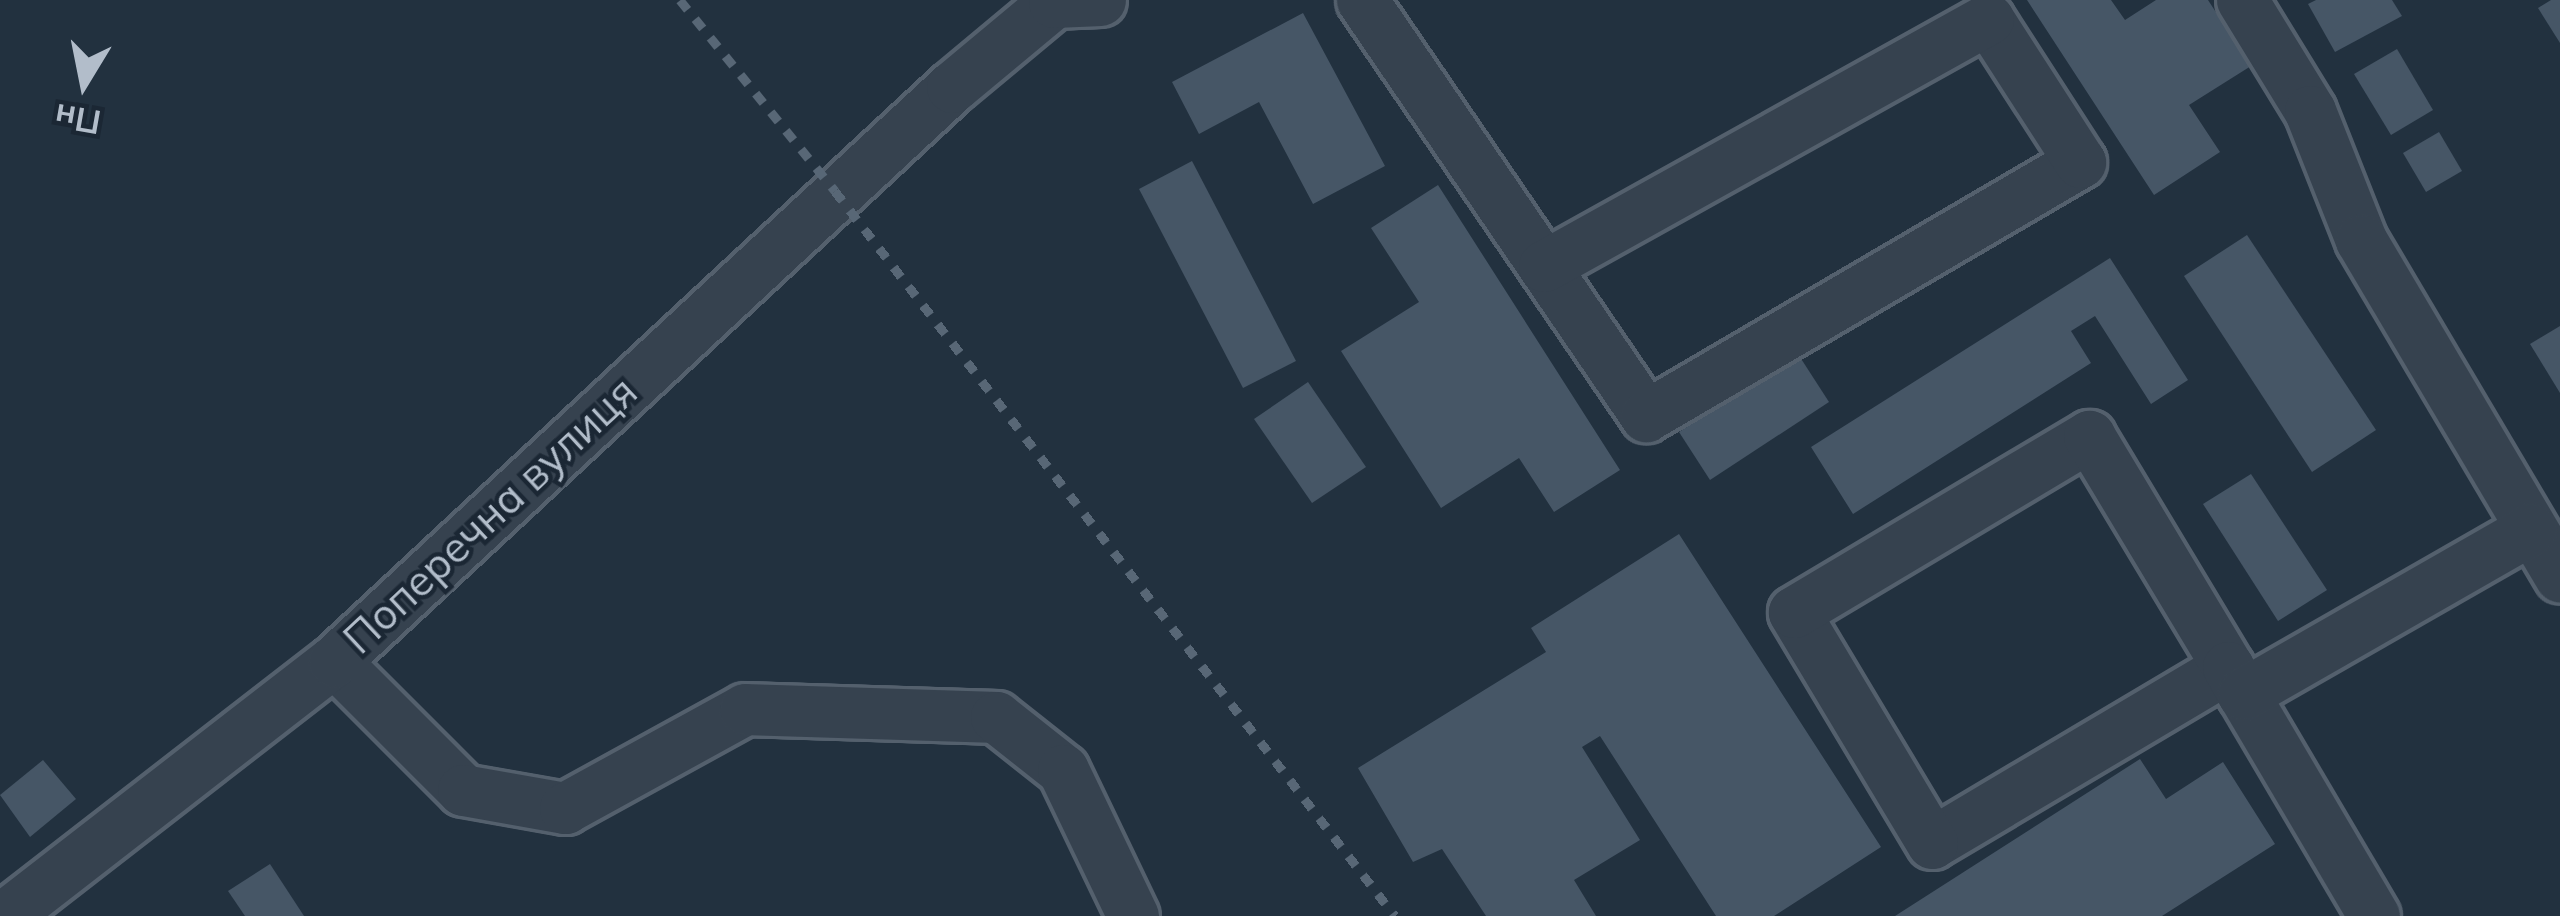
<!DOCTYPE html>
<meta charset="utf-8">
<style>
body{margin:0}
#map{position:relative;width:2560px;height:916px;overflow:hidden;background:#22313f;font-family:Mulish,sans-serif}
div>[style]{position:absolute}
.building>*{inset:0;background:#465666}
.roads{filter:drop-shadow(3px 0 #54606d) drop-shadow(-3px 0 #54606d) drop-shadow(0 3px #54606d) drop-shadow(0 -3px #54606d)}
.minor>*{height:51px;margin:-25.5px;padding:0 25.5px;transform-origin:25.5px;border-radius:25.5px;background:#36424f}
.rail>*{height:9px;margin-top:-4.5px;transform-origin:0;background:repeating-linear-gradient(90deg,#586776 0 12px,transparent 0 24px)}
span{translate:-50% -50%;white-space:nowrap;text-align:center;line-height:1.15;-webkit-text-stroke:9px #1b2734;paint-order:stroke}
.street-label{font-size:42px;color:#b2bdca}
.north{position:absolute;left:24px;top:24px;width:120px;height:120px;-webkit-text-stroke:9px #1b2734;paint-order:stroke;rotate:190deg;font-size:33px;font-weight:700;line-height:48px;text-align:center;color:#b2bdca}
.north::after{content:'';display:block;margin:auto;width:42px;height:54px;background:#b2bdca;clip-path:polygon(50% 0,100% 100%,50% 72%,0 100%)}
</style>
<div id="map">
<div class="building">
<i style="clip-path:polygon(2027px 0,2111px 0,2125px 20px,2156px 0,2208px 0,2251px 66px,2189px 105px,2220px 152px,2154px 195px)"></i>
<i style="clip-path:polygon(2316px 0,2392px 0,2402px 16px,2335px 52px,2308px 4px)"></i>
<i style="clip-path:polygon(2551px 0,2560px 0,2560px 43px,2538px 8px)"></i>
<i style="clip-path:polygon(1303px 13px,1385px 166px,1313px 204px,1259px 102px,1199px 134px,1172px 82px)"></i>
<i style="clip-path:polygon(2397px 49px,2433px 110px,2391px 135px,2354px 74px)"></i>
<i style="clip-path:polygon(2439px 132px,2462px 171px,2426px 192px,2403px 153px)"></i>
<i style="clip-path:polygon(1192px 161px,1296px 361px,1243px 388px,1139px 189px)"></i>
<i style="clip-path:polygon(1438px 185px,1620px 470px,1554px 512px,1519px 458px,1441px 508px,1341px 351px,1419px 302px,1371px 228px)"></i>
<i style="clip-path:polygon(2247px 235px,2376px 430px,2312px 472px,2184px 276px)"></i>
<i style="clip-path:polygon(2110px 258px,2188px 380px,2151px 404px,2095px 316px,2071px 331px,2091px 363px,1853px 514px,1811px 447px)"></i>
<i style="clip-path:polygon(2560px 326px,2560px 393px,2530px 344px)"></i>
<i style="clip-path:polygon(1798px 354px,1829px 402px,1710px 480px,1679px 432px)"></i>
<i style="clip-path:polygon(1308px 382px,1366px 467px,1312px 503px,1254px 419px)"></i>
<i style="clip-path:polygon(2251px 474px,2327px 590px,2278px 621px,2203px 504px)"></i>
<i style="clip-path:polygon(1679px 534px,1881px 847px,1774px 916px,1716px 916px,1600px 736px,1582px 747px,1640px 840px,1574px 880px,1596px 916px,1486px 916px,1442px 849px,1413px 862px,1358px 768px,1546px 652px,1531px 628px)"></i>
<i style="clip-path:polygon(2140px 759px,2166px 799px,2223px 762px,2275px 844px,2162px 916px,1895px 916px)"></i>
<i style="clip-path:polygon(43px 760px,76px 799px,30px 837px,0 795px)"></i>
<i style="clip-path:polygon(270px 864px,304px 916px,245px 916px,228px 891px)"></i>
</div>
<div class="roads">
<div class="minor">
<i style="left:1362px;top:0;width:504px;rotate:55.68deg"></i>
<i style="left:1646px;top:416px;width:503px;rotate:-30.34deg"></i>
<i style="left:2080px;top:162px;width:170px;rotate:-122.8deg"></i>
<i style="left:1988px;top:19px;width:508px;rotate:150.91deg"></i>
<i style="left:2242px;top:0;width:130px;rotate:58.5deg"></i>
<i style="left:2310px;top:111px;width:139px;rotate:68.4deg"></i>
<i style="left:2361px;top:240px;width:391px;rotate:59.4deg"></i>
<i style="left:334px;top:661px;width:182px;rotate:45deg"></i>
<i style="left:463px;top:790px;width:104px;rotate:10deg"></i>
<i style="left:565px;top:808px;width:205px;rotate:-28.8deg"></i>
<i style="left:745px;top:709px;width:251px;rotate:1.8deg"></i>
<i style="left:996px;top:717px;width:85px;rotate:38.3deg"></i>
<i style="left:1063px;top:770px;width:162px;rotate:64.4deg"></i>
<i style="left:2228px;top:667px;width:344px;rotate:149.3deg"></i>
<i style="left:1932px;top:843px;width:269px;rotate:-120.9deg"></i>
<i style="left:1794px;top:612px;width:344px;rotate:-30.8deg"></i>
<i style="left:2089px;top:436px;width:270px;rotate:59deg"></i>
<i style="left:2228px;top:667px;width:31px;rotate:61deg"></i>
<i style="left:5px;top:916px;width:416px;rotate:-37.8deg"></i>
<i style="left:334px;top:661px;width:843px;rotate:-42.89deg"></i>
<i style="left:952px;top:87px;width:133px;rotate:-39.8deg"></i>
<i style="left:1054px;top:2px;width:46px;rotate:-2.5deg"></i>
<i style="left:2374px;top:916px;width:258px;rotate:-120.5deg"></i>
<i style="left:2243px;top:694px;width:332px;rotate:-29.8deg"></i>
</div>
</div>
<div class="rail">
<i style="left:680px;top:0;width:246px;rotate:50.9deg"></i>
<i style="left:835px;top:191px;width:916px;rotate:52.32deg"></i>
</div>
<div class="street-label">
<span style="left:490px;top:515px;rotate:-43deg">Поперечна вулиця</span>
</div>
<div class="north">Пн</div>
</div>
